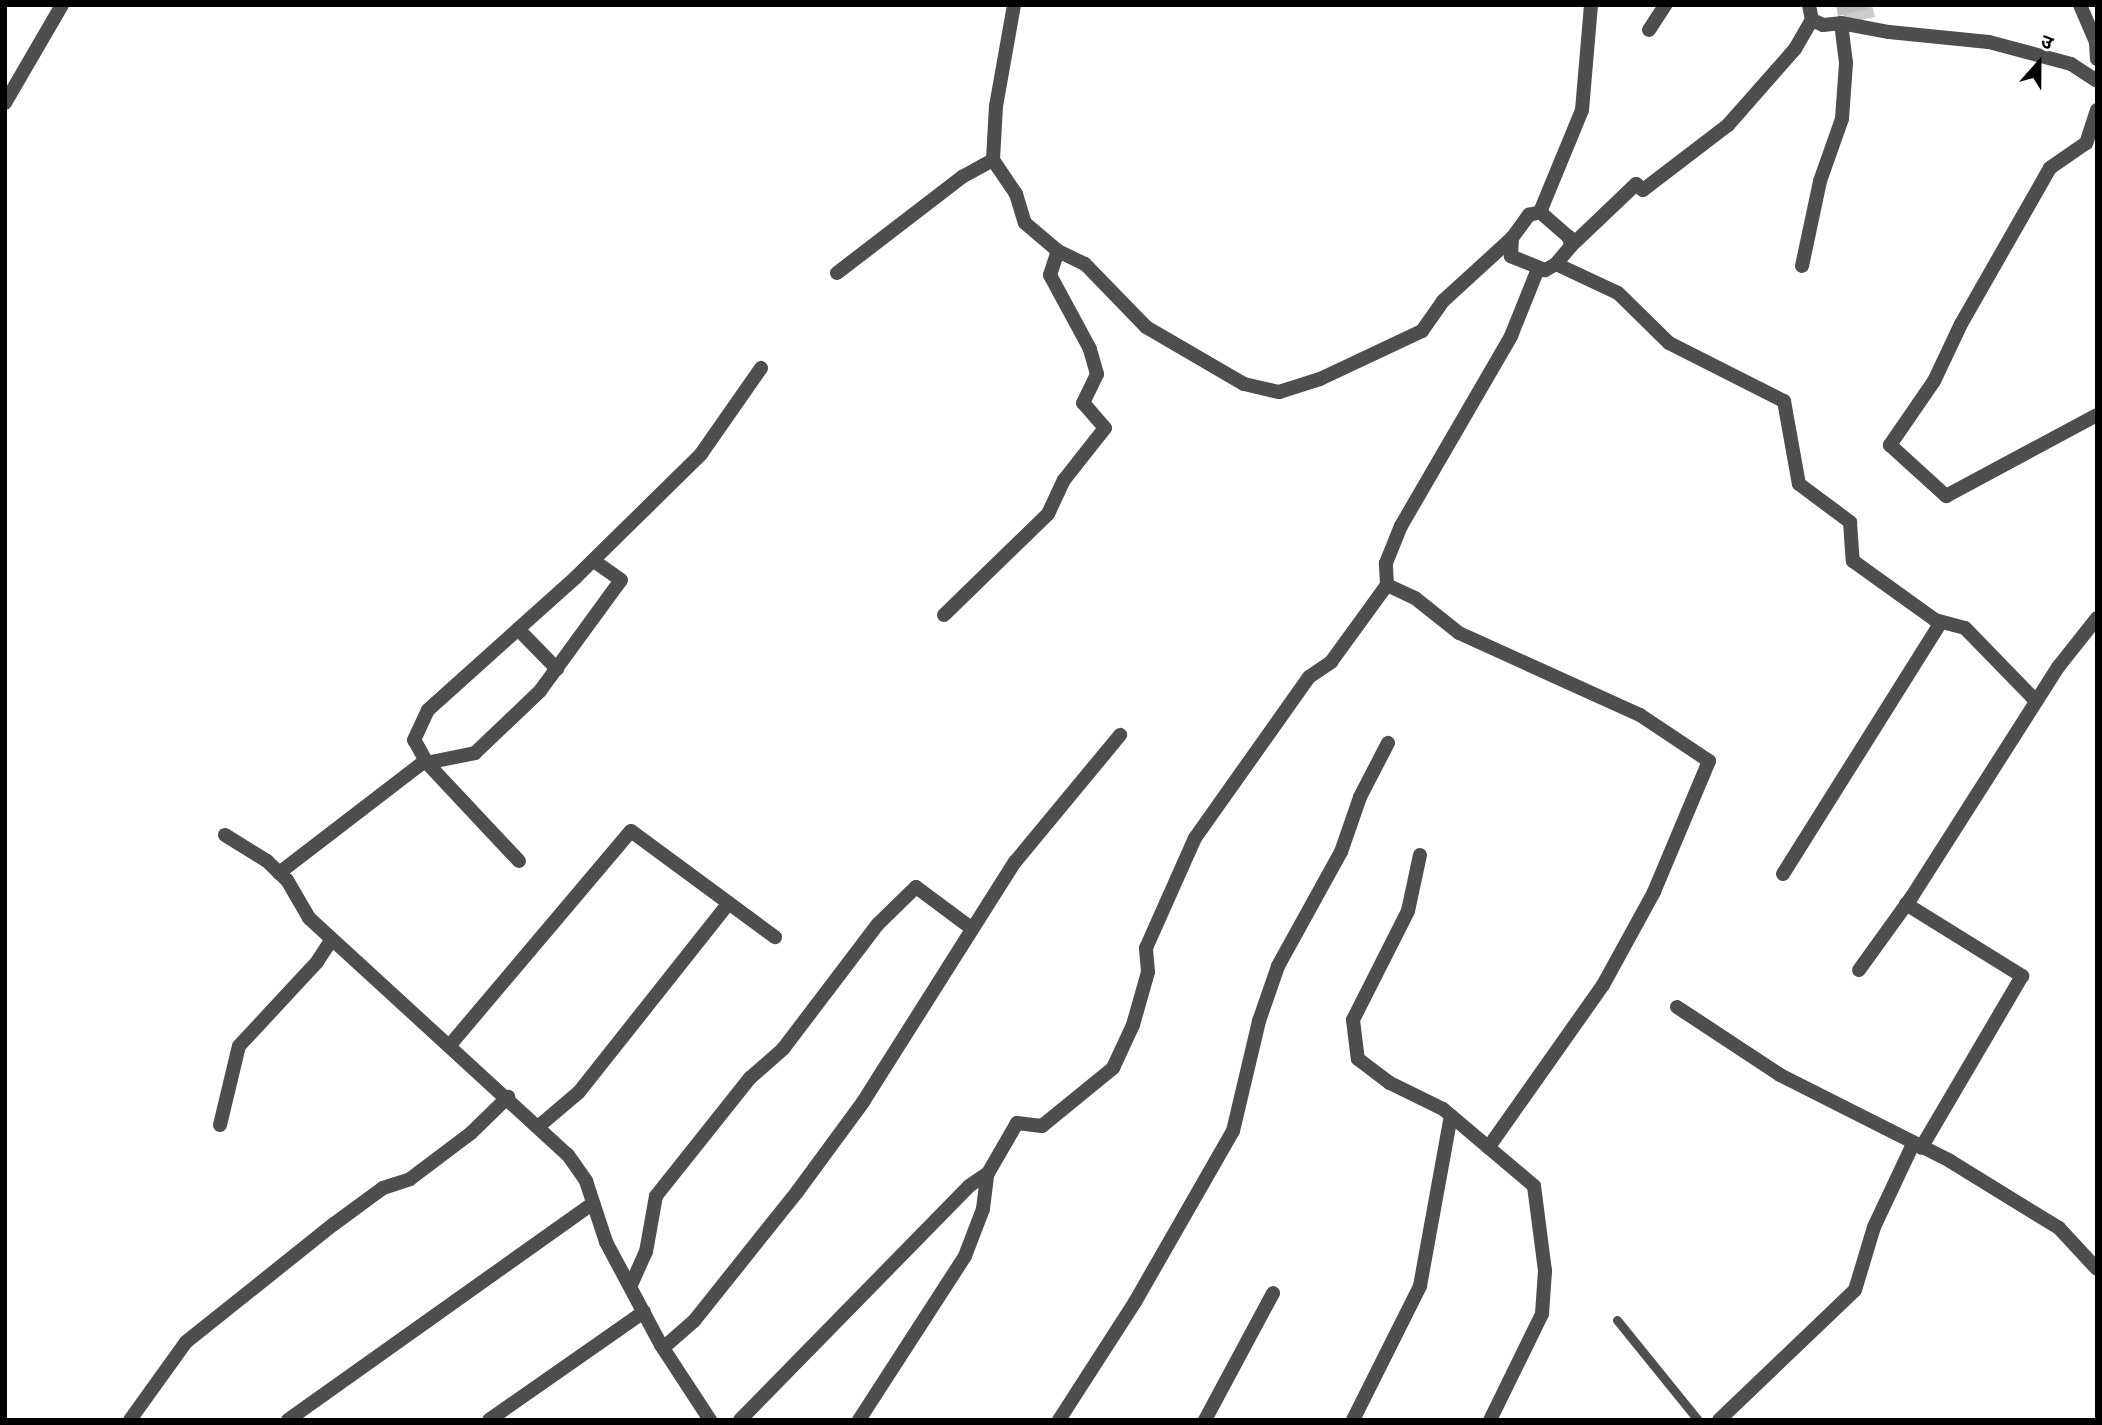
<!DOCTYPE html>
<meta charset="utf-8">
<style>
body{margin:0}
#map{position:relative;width:2102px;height:1425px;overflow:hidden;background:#fff;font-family:Overpass,"Noto Sans Devanagari",sans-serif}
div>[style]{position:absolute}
.shadow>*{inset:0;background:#0003}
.building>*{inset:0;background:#bebebe}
.lane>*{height:9px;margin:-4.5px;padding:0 4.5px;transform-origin:4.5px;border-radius:4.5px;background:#4e4e4e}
.street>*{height:14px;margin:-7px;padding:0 7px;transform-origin:7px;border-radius:7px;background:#4e4e4e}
span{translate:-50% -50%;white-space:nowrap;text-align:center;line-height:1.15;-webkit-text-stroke:6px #fff;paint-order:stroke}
.frame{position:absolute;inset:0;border:7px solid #000;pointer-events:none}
.north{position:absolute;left:2004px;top:28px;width:70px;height:70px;-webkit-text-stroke:5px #fff;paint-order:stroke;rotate:21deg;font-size:19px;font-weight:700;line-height:28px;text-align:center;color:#000}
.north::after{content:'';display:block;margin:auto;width:24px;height:32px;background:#000;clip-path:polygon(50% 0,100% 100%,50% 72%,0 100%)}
</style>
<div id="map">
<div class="shadow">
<i style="clip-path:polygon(1837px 5px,1872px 5px,1875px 17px,1848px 23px)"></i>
</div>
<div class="building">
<i style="clip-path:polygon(1836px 5px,1867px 5px,1868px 9px,1838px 16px)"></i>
</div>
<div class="lane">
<i style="left:1617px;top:1320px;width:129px;rotate:51deg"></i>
</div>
<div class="street">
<i style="left:1014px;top:5px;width:103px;rotate:100.1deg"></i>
<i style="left:996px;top:106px;width:54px;rotate:93.2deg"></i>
<i style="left:993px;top:160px;width:41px;rotate:55.9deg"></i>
<i style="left:1016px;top:194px;width:30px;rotate:73deg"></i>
<i style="left:1025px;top:223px;width:43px;rotate:40.3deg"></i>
<i style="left:1058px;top:251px;width:30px;rotate:26deg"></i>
<i style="left:1085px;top:264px;width:88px;rotate:45.9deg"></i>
<i style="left:1146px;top:327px;width:113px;rotate:30.2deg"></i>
<i style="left:1244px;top:384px;width:36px;rotate:13deg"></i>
<i style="left:1279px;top:392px;width:43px;rotate:-17.6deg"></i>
<i style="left:1320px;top:379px;width:113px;rotate:-25.2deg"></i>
<i style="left:1422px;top:331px;width:37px;rotate:-55deg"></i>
<i style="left:1443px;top:301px;width:93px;rotate:-42.4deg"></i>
<i style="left:1809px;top:5px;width:15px;rotate:79deg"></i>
<i style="left:1812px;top:20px;width:12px;rotate:24deg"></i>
<i style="left:1823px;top:25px;width:18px;rotate:-6deg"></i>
<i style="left:1841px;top:23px;width:49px;rotate:10.6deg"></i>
<i style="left:1889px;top:32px;width:100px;rotate:5.7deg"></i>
<i style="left:1989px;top:42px;width:85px;rotate:15deg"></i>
<i style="left:2071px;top:64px;width:30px;rotate:33deg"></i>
<i style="left:2080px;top:5px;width:40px;rotate:66.6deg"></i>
<i style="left:2096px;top:42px;width:17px;rotate:87deg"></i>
<i style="left:1649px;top:30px;width:30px;rotate:-57deg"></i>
<i style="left:5px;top:103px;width:113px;rotate:-59.8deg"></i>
<i style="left:2097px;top:110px;width:35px;rotate:108deg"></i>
<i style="left:2086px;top:143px;width:44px;rotate:145.2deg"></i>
<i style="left:2050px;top:168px;width:180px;rotate:119.7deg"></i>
<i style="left:1961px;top:324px;width:63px;rotate:115.3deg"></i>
<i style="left:1934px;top:381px;width:78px;rotate:124.5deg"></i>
<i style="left:1890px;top:445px;width:76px;rotate:42.3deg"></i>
<i style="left:1946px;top:496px;width:171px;rotate:-28.2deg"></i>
<i style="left:1540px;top:212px;width:110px;rotate:-67.6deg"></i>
<i style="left:1582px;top:110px;width:105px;rotate:-85.1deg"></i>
<i style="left:1540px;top:212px;width:38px;rotate:41deg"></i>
<i style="left:1569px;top:237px;width:9px;rotate:77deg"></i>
<i style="left:1571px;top:246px;width:23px;rotate:130deg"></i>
<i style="left:1556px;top:264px;width:13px;rotate:151deg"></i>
<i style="left:1545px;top:270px;width:37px;rotate:-158deg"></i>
<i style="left:1511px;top:256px;width:18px;rotate:-87deg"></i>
<i style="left:1512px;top:238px;width:29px;rotate:-54deg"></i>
<i style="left:1529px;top:215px;width:11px;rotate:-15deg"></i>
<i style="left:1571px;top:246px;width:90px;rotate:-43.6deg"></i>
<i style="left:1636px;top:184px;width:9px;rotate:41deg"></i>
<i style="left:1643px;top:190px;width:107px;rotate:-37.4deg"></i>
<i style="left:1728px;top:125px;width:101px;rotate:-48.6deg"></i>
<i style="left:1795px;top:49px;width:34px;rotate:-60deg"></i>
<i style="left:1556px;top:264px;width:68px;rotate:25.1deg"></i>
<i style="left:1618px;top:293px;width:71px;rotate:44.4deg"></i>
<i style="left:1669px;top:343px;width:129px;rotate:26.8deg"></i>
<i style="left:1784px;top:401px;width:84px;rotate:79.8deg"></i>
<i style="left:1799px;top:484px;width:64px;rotate:36.7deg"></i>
<i style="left:1850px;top:522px;width:39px;rotate:86deg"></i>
<i style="left:1853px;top:561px;width:101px;rotate:35.7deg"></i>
<i style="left:1935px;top:620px;width:31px;rotate:15deg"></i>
<i style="left:1965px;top:628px;width:102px;rotate:45.8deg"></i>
<i style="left:1802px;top:266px;width:87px;rotate:-78deg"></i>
<i style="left:1820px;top:181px;width:66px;rotate:-70.5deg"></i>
<i style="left:1842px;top:119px;width:56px;rotate:-85.9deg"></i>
<i style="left:1846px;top:63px;width:40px;rotate:-97.1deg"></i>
<i style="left:837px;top:273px;width:158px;rotate:-37.5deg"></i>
<i style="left:962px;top:177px;width:35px;rotate:-29deg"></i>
<i style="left:1387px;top:585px;width:31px;rotate:25deg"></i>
<i style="left:1415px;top:598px;width:56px;rotate:38.5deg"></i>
<i style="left:1459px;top:633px;width:199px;rotate:24.4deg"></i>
<i style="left:1640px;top:715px;width:83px;rotate:33.7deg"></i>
<i style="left:1709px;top:761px;width:142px;rotate:112.8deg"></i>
<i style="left:1654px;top:892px;width:106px;rotate:118.7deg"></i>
<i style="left:1603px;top:985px;width:199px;rotate:125.2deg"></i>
<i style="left:944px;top:615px;width:145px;rotate:-44.2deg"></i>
<i style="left:1048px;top:514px;width:38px;rotate:-65deg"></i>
<i style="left:1064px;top:480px;width:66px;rotate:-51.7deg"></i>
<i style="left:1105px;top:428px;width:33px;rotate:-131deg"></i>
<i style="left:1083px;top:403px;width:32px;rotate:-64deg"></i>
<i style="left:1097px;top:374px;width:26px;rotate:-106deg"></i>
<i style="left:1090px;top:349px;width:84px;rotate:-118.4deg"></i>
<i style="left:1050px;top:275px;width:25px;rotate:-72deg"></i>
<i style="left:518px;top:629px;width:56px;rotate:45.7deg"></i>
<i style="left:225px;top:835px;width:49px;rotate:31.8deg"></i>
<i style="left:267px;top:861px;width:28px;rotate:44deg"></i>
<i style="left:287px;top:880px;width:44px;rotate:59.9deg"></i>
<i style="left:309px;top:918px;width:351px;rotate:42.5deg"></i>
<i style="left:568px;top:1155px;width:32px;rotate:55deg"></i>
<i style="left:586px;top:1181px;width:64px;rotate:71.8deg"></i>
<i style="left:606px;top:1242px;width:117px;rotate:61.9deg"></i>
<i style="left:661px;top:1345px;width:90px;rotate:56.8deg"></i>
<i style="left:1420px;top:855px;width:57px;rotate:102.1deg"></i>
<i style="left:1408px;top:911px;width:122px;rotate:116.8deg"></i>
<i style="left:1353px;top:1020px;width:39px;rotate:83deg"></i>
<i style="left:1358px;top:1059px;width:40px;rotate:37deg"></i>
<i style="left:1390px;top:1083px;width:59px;rotate:26.1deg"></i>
<i style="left:1443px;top:1109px;width:119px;rotate:40.2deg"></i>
<i style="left:1534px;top:1186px;width:86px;rotate:82.6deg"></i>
<i style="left:1545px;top:1271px;width:43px;rotate:94deg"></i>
<i style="left:1542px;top:1314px;width:118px;rotate:116.1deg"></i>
<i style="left:519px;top:861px;width:134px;rotate:-133.2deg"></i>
<i style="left:427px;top:763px;width:26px;rotate:-119deg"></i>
<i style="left:414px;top:740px;width:33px;rotate:-65deg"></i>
<i style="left:428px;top:710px;width:198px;rotate:-41.9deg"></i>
<i style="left:575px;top:578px;width:177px;rotate:-44.5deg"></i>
<i style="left:701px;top:454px;width:105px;rotate:-55.1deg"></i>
<i style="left:279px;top:873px;width:179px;rotate:-37.5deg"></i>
<i style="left:421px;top:764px;width:55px;rotate:-11.5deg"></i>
<i style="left:475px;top:753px;width:90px;rotate:-43.6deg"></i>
<i style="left:540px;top:691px;width:137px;rotate:-53.9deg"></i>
<i style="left:621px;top:580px;width:33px;rotate:-145deg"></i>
<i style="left:1783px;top:874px;width:297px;rotate:-57.9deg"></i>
<i style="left:1906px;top:904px;width:137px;rotate:31.8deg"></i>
<i style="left:2022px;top:976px;width:199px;rotate:120.4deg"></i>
<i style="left:1859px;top:970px;width:89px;rotate:-54.2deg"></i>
<i style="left:1911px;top:898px;width:275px;rotate:-57.5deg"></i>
<i style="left:2059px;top:666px;width:61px;rotate:-51.6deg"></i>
<i style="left:1677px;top:1007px;width:123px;rotate:33.4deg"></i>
<i style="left:1780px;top:1075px;width:191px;rotate:26.8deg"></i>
<i style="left:1950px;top:1161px;width:128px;rotate:31.6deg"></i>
<i style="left:2059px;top:1228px;width:56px;rotate:47.2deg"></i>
<i style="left:450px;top:1045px;width:280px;rotate:-49.8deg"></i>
<i style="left:631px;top:831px;width:179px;rotate:36.4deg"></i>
<i style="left:220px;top:1125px;width:81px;rotate:-76.5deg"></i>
<i style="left:239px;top:1046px;width:115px;rotate:-47.1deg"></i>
<i style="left:317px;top:962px;width:27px;rotate:-57deg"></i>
<i style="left:539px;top:1126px;width:52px;rotate:-40.4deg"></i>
<i style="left:579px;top:1092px;width:241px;rotate:-51.6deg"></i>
<i style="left:631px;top:1285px;width:36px;rotate:-66deg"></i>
<i style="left:646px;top:1252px;width:57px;rotate:-79.9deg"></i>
<i style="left:656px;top:1196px;width:151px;rotate:-51.5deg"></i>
<i style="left:750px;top:1078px;width:44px;rotate:-41.3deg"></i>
<i style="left:783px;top:1049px;width:157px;rotate:-52.8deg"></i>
<i style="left:878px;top:924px;width:53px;rotate:-44.2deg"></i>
<i style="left:916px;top:887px;width:69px;rotate:36.7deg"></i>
<i style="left:663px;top:1348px;width:41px;rotate:-41.1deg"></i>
<i style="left:694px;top:1321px;width:165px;rotate:-51.4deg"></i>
<i style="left:797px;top:1192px;width:112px;rotate:-53.7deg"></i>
<i style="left:863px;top:1102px;width:284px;rotate:-57.7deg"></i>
<i style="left:1015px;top:862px;width:165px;rotate:-50.4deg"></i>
<i style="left:130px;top:1420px;width:96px;rotate:-54.3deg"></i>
<i style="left:186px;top:1342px;width:189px;rotate:-38.6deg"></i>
<i style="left:334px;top:1224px;width:61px;rotate:-36.3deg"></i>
<i style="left:383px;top:1188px;width:28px;rotate:-18deg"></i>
<i style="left:410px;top:1179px;width:76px;rotate:-37deg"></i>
<i style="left:471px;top:1133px;width:52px;rotate:-44.2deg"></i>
<i style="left:288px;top:1420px;width:374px;rotate:-35.4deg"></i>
<i style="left:489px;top:1420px;width:189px;rotate:-34.9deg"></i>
<i style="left:740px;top:1420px;width:327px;rotate:-45.6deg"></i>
<i style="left:969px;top:1186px;width:23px;rotate:-34deg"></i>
<i style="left:859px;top:1420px;width:195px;rotate:-57.1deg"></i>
<i style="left:965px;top:1256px;width:50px;rotate:-69deg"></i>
<i style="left:983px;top:1209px;width:34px;rotate:-83deg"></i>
<i style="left:987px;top:1175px;width:60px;rotate:-60deg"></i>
<i style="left:1017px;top:1123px;width:25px;rotate:7deg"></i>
<i style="left:1042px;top:1126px;width:92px;rotate:-39.2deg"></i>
<i style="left:1113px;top:1068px;width:47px;rotate:-65.1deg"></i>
<i style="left:1133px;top:1025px;width:55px;rotate:-74.2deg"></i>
<i style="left:1148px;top:972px;width:24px;rotate:-95deg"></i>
<i style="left:1146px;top:948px;width:120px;rotate:-66deg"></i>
<i style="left:1195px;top:838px;width:197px;rotate:-54.7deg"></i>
<i style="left:1309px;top:677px;width:27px;rotate:-34deg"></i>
<i style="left:1331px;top:662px;width:95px;rotate:-54deg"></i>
<i style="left:1387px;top:585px;width:22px;rotate:-93deg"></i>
<i style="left:1386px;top:563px;width:40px;rotate:-68deg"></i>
<i style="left:1401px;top:526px;width:220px;rotate:-59.9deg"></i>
<i style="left:1511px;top:336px;width:72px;rotate:-68.1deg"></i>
<i style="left:1059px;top:1420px;width:140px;rotate:-57.2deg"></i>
<i style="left:1135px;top:1302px;width:197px;rotate:-60.2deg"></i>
<i style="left:1233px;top:1131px;width:113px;rotate:-76.7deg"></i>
<i style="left:1259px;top:1021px;width:58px;rotate:-70.9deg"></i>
<i style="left:1278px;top:966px;width:130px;rotate:-61.1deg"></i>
<i style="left:1341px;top:852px;width:58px;rotate:-70.9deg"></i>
<i style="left:1360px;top:797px;width:61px;rotate:-62.6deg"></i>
<i style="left:1205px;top:1420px;width:144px;rotate:-61.8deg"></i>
<i style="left:1353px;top:1420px;width:150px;rotate:-63.4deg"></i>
<i style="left:1420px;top:1286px;width:173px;rotate:-79.7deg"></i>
<i style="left:1719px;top:1420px;width:188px;rotate:-43.7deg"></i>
<i style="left:1855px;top:1290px;width:66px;rotate:-73.2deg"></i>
<i style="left:1874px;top:1227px;width:92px;rotate:-64.8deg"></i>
</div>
<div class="frame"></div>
<div class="north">उ</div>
</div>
